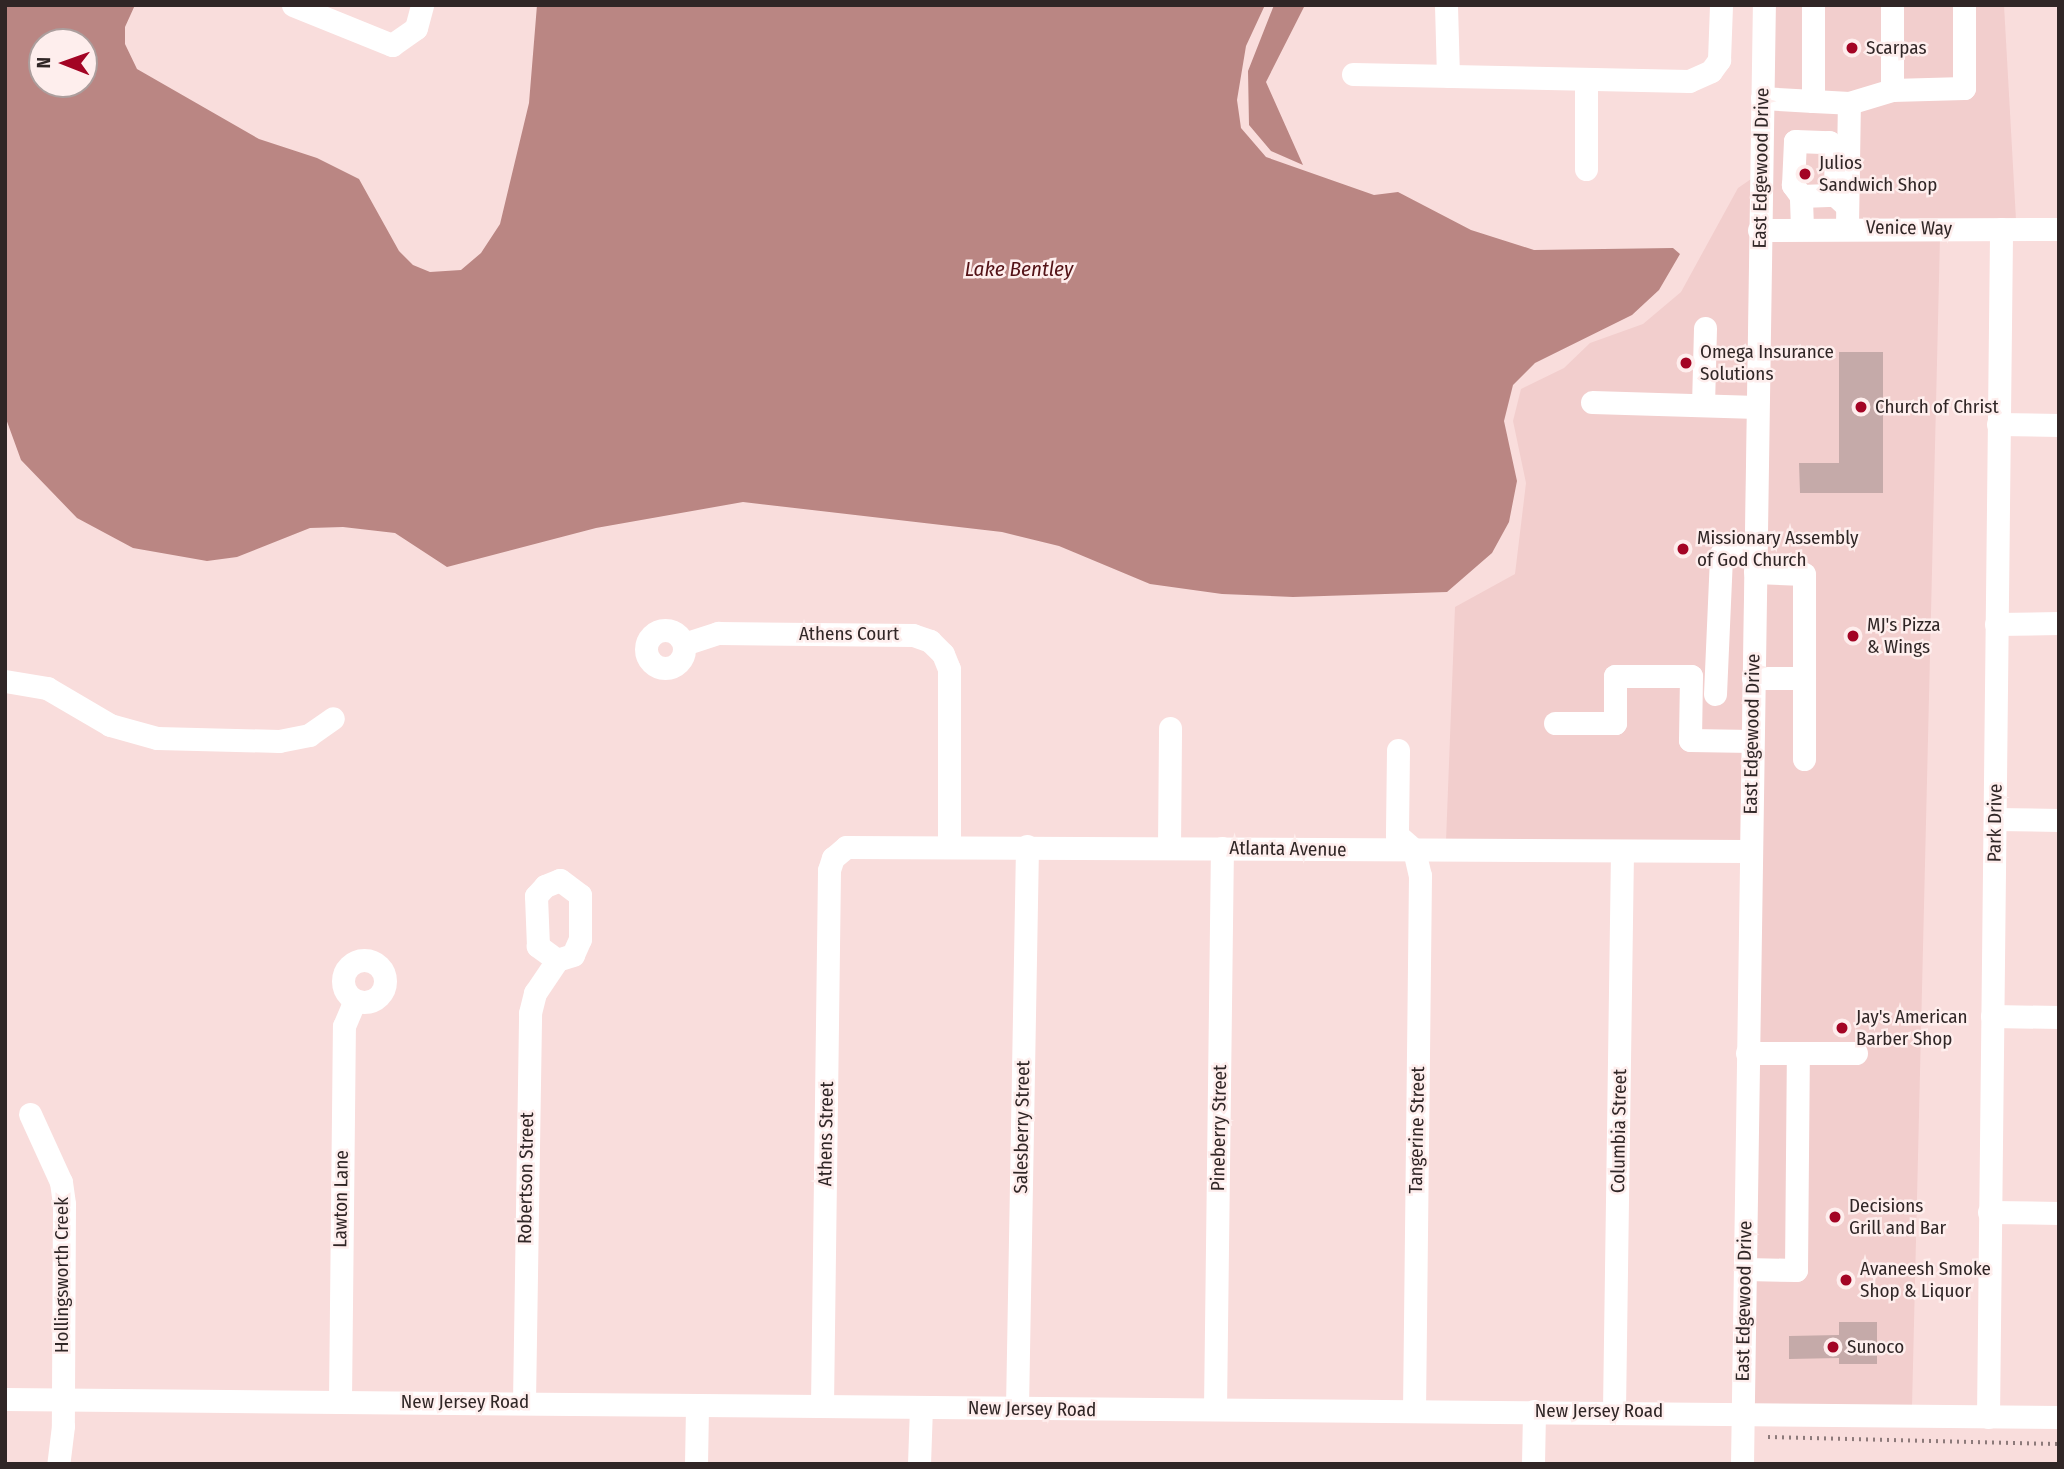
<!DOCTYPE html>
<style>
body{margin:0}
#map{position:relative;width:2064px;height:1469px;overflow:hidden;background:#f9dddc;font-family:"Fira Sans Condensed",sans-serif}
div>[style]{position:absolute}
.built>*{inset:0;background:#f2cecd}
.water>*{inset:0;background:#ba8683}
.building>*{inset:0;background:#c5aaa9}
.path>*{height:3.5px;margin-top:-1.75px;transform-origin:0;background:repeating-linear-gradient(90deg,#8d7a7a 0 2px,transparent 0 7px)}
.minor>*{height:23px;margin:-11.5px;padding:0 11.5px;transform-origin:11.5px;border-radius:11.5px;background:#fff}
.minor>.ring{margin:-11.5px;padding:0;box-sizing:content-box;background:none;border:23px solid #fff;border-radius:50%}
.dots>*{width:19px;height:19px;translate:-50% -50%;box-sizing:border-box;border:4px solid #feeeed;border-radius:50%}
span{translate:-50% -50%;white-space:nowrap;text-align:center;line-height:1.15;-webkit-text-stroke:5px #feeeed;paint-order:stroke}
.poi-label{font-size:19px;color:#302626}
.left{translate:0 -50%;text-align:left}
.street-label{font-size:19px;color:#302626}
.water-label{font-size:21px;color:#531216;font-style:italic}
.frame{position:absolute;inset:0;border:7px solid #302626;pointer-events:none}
.north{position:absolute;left:28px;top:28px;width:70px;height:70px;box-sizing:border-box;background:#feeeed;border:2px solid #ac9e9d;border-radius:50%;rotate:271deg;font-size:19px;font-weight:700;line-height:28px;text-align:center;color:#302626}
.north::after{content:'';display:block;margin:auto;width:24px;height:32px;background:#a30424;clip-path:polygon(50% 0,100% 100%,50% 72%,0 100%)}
</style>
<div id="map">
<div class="built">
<i style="clip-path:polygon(1774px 5px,2004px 5px,2016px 220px,1770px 221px)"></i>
<i style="clip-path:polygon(1751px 179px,1740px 842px,1446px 841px,1455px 607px,1515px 574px,1526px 483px,1513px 421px,1521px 389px,1564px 368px,1590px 343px,1643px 324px,1681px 292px,1738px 188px)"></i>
<i style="clip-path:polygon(1940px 237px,1912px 1407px,1753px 1405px,1769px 238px)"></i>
</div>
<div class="water">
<i style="clip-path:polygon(evenodd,5px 5px,135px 5px,125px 27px,125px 44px,137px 69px,259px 139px,317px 158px,359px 179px,399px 251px,413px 265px,430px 272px,461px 270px,481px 253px,500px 224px,529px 103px,537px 5px,1265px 5px,1246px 46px,1237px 100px,1241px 128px,1266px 157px,1374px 195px,1398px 192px,1471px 230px,1534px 250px,1673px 248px,1680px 254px,1659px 290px,1632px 315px,1535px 363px,1513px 385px,1504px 421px,1517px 481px,1509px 522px,1492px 553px,1447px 592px,1293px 597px,1222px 594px,1150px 584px,1059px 546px,1002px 532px,743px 502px,596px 528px,447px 567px,395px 533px,343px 527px,310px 528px,237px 557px,207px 561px,133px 548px,77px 518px,21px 460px,5px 416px,5px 5px,42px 42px,84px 42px,84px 84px,42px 84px,42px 42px)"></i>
<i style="clip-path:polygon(1274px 5px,1305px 5px,1266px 82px,1303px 165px,1271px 151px,1249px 125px,1248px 71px)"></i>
</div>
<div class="building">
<i style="clip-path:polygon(1839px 352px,1883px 352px,1883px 493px,1800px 493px,1799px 463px,1839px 463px)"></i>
<i style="clip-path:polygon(1839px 1322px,1877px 1322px,1877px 1364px,1839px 1364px,1839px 1358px,1789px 1359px,1789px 1336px,1839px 1335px)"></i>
</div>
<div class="path">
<i style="left:1768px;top:1437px;width:291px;rotate:1.4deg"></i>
</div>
<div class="minor">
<i style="left:293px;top:5px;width:107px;rotate:22deg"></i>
<i style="left:392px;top:45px;width:29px;rotate:-35deg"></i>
<i style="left:416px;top:28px;width:24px;rotate:-75deg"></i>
<i style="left:1446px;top:5px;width:71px;rotate:88.4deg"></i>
<i style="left:1813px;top:5px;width:96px;rotate:90deg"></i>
<i style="left:1813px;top:101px;width:36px;rotate:3deg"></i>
<i style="left:1353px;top:74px;width:336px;rotate:1.2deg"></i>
<i style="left:1689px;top:81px;width:24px;rotate:-24deg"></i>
<i style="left:1711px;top:71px;width:14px;rotate:-54deg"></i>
<i style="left:1719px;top:60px;width:55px;rotate:-87.9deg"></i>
<i style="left:1586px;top:79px;width:90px;rotate:90deg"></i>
<i style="left:1892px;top:90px;width:72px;rotate:-1.6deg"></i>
<i style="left:1964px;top:88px;width:83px;rotate:-90deg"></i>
<i style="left:1762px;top:98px;width:51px;rotate:3.4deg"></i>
<i style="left:1801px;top:196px;width:34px;rotate:-2deg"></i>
<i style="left:1835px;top:195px;width:16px;rotate:43deg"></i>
<i style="left:1847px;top:226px;width:123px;rotate:-89.1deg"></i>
<i style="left:1849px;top:103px;width:45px;rotate:-16.8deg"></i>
<i style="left:1892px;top:90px;width:85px;rotate:-90deg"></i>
<i style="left:1802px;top:228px;width:32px;rotate:-92deg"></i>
<i style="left:1801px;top:196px;width:14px;rotate:-126deg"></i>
<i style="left:1793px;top:185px;width:44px;rotate:-87.4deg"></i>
<i style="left:1795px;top:141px;width:34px;rotate:2deg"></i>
<i style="left:1829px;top:142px;width:15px;rotate:62deg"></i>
<i style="left:1836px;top:155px;width:23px;rotate:92deg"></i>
<i style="left:1759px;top:230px;width:300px;rotate:-0.2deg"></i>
<i style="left:1592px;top:402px;width:165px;rotate:1.7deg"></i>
<i style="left:1703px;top:405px;width:77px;rotate:-88.5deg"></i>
<i style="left:1998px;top:424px;width:61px;rotate:0.9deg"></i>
<i style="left:1755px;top:572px;width:49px;rotate:2.3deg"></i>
<i style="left:1804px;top:574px;width:185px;rotate:90deg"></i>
<i style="left:1996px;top:624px;width:63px;rotate:-0.9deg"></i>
<i class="ring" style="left:646px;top:630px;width:15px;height:15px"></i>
<i style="left:684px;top:644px;width:36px;rotate:-18deg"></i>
<i style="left:718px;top:633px;width:195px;rotate:0.6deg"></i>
<i style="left:913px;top:635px;width:18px;rotate:19deg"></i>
<i style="left:930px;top:641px;width:18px;rotate:45deg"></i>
<i style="left:943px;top:654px;width:16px;rotate:68deg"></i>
<i style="left:949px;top:669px;width:175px;rotate:90deg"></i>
<i style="left:1753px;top:678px;width:51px"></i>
<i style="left:5px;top:681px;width:43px;rotate:9.5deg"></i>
<i style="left:47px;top:688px;width:73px;rotate:30.4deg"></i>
<i style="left:110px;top:725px;width:49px;rotate:15.5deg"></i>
<i style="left:157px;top:738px;width:122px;rotate:1.4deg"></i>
<i style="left:279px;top:741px;width:31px;rotate:-11deg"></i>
<i style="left:309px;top:735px;width:29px;rotate:-35deg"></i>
<i style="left:1715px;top:694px;width:140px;rotate:-87.5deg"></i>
<i style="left:1721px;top:554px;width:34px"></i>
<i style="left:1555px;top:723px;width:60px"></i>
<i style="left:1615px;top:723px;width:47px;rotate:-90deg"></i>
<i style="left:1615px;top:676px;width:76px"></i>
<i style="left:1691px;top:676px;width:64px;rotate:90.9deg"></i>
<i style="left:1690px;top:740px;width:62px;rotate:0.9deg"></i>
<i style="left:1398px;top:750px;width:85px;rotate:90.7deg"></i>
<i style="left:1397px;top:835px;width:23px;rotate:41deg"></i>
<i style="left:1414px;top:850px;width:26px;rotate:77deg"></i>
<i style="left:1420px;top:875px;width:535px;rotate:90.64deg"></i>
<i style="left:1995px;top:819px;width:64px;rotate:0.9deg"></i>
<i style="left:1169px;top:848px;width:120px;rotate:-89.5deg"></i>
<i style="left:560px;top:880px;width:25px;rotate:37deg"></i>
<i style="left:580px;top:895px;width:44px;rotate:90deg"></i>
<i style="left:580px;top:939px;width:17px;rotate:114deg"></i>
<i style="left:573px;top:955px;width:17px;rotate:163deg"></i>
<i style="left:557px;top:960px;width:24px;rotate:-144deg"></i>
<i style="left:538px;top:946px;width:50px;rotate:-92.3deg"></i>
<i style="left:536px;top:896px;width:13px;rotate:-48deg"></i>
<i style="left:545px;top:886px;width:16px;rotate:-22deg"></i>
<i class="ring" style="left:343px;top:960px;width:19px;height:19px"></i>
<i style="left:1992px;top:1016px;width:67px;rotate:0.9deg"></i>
<i style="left:1747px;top:1053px;width:109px"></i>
<i style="left:30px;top:1114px;width:75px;rotate:65.5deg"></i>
<i style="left:61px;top:1182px;width:22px;rotate:82deg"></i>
<i style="left:64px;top:1204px;width:222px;rotate:90.3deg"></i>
<i style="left:63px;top:1426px;width:38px;rotate:97deg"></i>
<i style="left:1989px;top:1212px;width:70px;rotate:0.8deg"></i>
<i style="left:1745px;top:1269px;width:51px;rotate:1.1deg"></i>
<i style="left:1796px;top:1270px;width:217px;rotate:-89.5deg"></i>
<i style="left:5px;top:1399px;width:2054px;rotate:0.5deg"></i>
<i style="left:340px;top:1401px;width:375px;rotate:-89.4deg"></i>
<i style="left:344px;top:1026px;width:28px;rotate:-67deg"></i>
<i style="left:524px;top:1402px;width:389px;rotate:-89.1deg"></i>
<i style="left:530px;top:1013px;width:21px;rotate:-76deg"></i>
<i style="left:535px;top:993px;width:40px;rotate:-56deg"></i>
<i style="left:822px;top:1406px;width:536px;rotate:-89.25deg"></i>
<i style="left:829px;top:870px;width:13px;rotate:-72deg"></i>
<i style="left:833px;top:858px;width:17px;rotate:-40deg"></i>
<i style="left:846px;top:847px;width:904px;rotate:0.25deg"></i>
<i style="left:1017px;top:1408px;width:562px;rotate:-88.98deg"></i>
<i style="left:1215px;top:1409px;width:561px;rotate:-89.29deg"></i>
<i style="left:1614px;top:1410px;width:558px;rotate:-89.18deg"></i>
<i style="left:1988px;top:1417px;width:1188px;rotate:-89.37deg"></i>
<i style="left:696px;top:1464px;width:59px;rotate:-89deg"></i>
<i style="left:919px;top:1464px;width:56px;rotate:-88deg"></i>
<i style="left:1533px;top:1464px;width:53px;rotate:-88.9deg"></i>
<i style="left:1742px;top:1464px;width:1459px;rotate:-89.14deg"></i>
</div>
<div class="dots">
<i style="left:1852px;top:48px;background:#a30424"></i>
<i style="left:1805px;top:174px;background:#a30424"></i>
<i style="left:1686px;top:363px;background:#a30424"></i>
<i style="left:1861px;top:407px;background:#a30424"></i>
<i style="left:1683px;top:549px;background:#a30424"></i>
<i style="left:1853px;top:636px;background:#a30424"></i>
<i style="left:1842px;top:1028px;background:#a30424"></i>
<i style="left:1835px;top:1217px;background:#a30424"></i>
<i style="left:1846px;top:1280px;background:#a30424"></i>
<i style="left:1833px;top:1347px;background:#a30424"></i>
</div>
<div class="poi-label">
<span class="left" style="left:1866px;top:48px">Scarpas</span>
<span class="left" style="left:1819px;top:174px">Julios<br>Sandwich Shop</span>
<span class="left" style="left:1700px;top:363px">Omega Insurance<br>Solutions</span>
<span class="left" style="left:1875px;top:407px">Church of Christ</span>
<span class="left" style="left:1697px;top:549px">Missionary Assembly<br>of God Church</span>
<span class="left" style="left:1867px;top:636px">MJ's Pizza<br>&amp; Wings</span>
<span class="left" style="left:1856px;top:1028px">Jay's American<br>Barber Shop</span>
<span class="left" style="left:1849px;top:1217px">Decisions<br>Grill and Bar</span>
<span class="left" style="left:1860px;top:1280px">Avaneesh Smoke<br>Shop &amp; Liquor</span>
<span class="left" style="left:1847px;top:1347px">Sunoco</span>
</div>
<div class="street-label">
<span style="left:1761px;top:168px;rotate:-89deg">East Edgewood Drive</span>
<span style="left:1909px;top:228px;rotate:1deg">Venice Way</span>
<span style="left:849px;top:634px">Athens Court</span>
<span style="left:1752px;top:734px;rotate:-89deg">East Edgewood Drive</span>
<span style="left:1995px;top:823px;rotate:-89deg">Park Drive</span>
<span style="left:1288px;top:849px;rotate:1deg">Atlanta Avenue</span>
<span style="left:1022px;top:1127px;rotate:-89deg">Salesberry Street</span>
<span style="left:1219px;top:1128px;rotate:-89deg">Pineberry Street</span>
<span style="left:1417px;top:1130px;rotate:-89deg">Tangerine Street</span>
<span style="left:1619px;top:1131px;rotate:-89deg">Columbia Street</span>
<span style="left:826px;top:1134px;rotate:-89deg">Athens Street</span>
<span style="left:526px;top:1178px;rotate:-89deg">Robertson Street</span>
<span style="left:341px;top:1199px;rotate:-89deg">Lawton Lane</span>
<span style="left:62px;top:1275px;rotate:-90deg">Hollingsworth Creek</span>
<span style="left:1744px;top:1301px;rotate:-89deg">East Edgewood Drive</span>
<span style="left:465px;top:1402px">New Jersey Road</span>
<span style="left:1032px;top:1409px;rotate:1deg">New Jersey Road</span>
<span style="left:1599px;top:1411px">New Jersey Road</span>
</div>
<div class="water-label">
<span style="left:1019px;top:269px">Lake Bentley</span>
</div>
<div class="frame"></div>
<div class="north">N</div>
</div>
